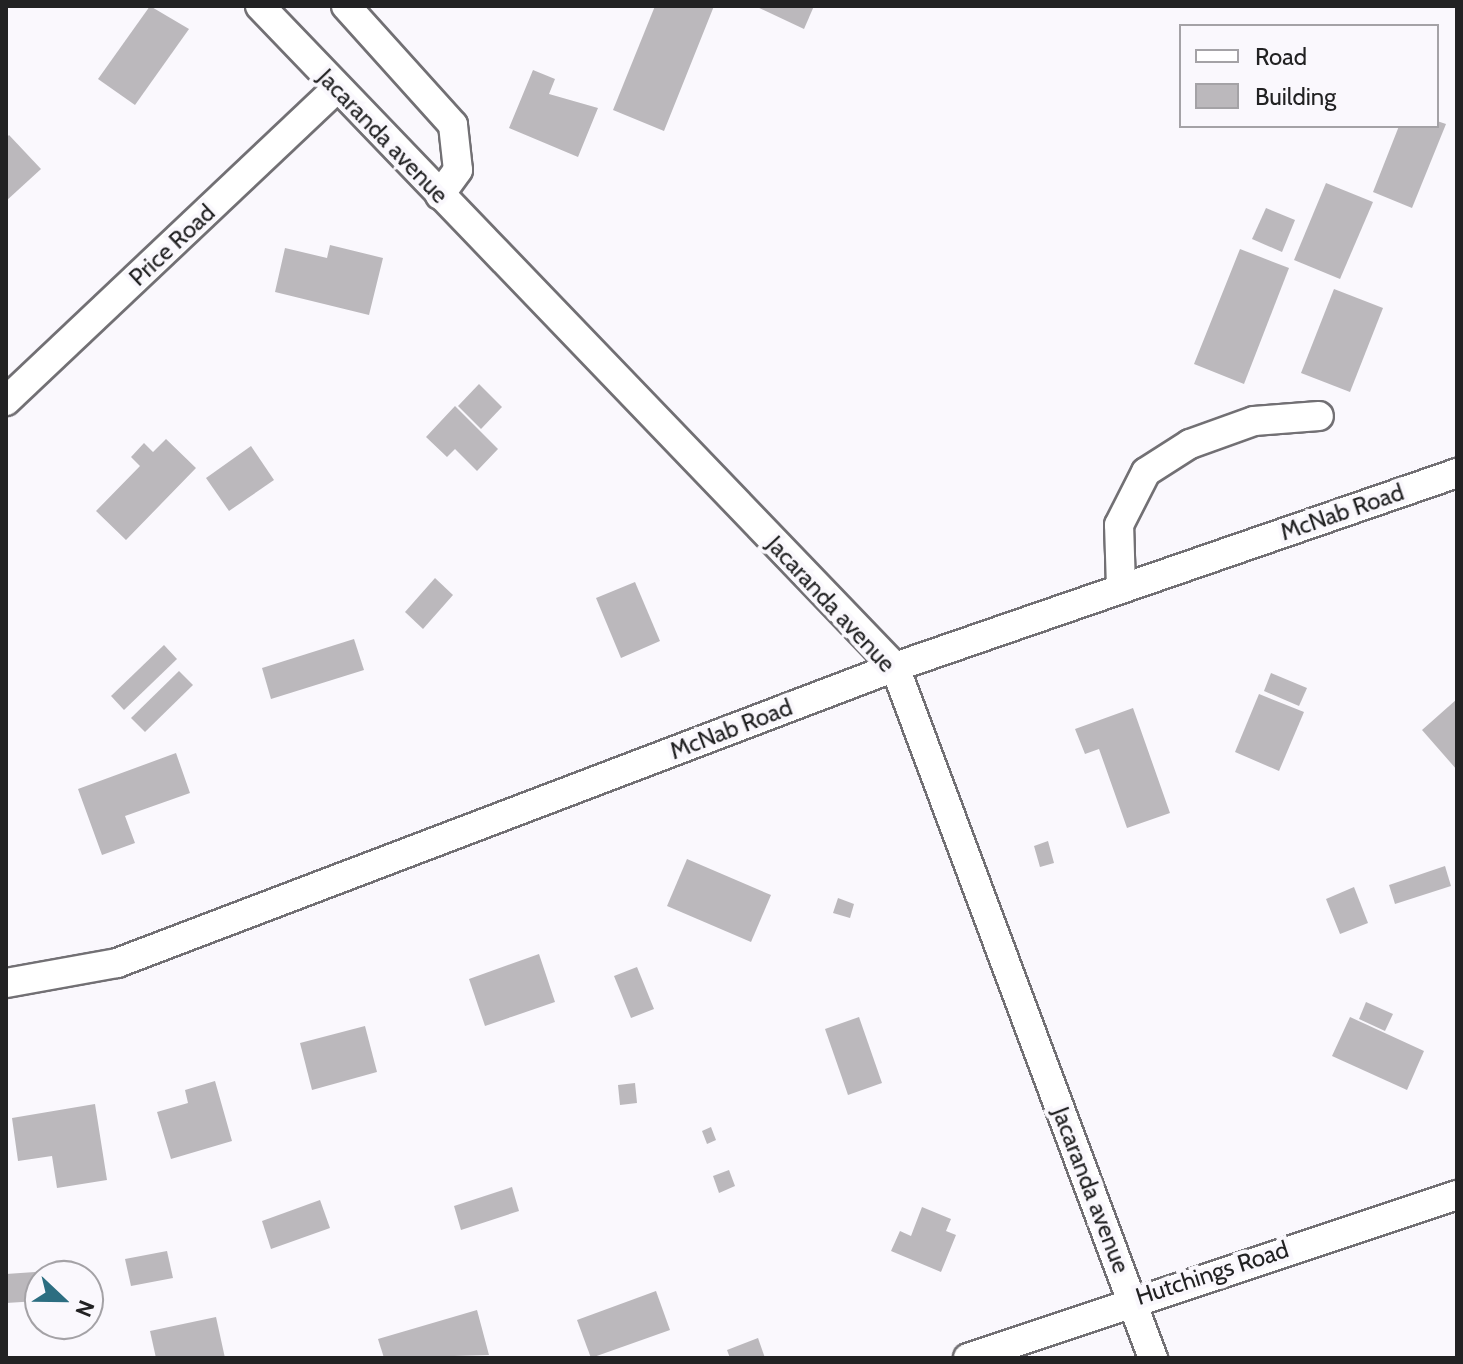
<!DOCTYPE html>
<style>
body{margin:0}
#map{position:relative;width:1463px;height:1364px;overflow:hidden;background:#faf8fd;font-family:Cabin,sans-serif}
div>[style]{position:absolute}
.building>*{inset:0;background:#bbb8bc}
.roads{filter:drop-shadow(2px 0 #727074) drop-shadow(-2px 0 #727074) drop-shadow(0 2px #727074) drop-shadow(0 -2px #727074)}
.minor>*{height:28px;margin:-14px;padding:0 14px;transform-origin:14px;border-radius:14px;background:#fff}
span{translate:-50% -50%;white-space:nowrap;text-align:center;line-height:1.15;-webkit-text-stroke:8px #faf8fd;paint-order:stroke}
.street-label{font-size:24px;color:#222223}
.frame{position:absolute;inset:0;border:8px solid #222223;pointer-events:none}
.legend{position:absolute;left:1179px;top:24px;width:260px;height:104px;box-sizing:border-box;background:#faf8fd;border:2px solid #a4a2a6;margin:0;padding:10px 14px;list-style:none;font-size:24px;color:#222223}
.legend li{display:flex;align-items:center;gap:16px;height:40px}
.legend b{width:40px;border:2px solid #a4a2a6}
.north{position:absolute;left:24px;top:1260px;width:80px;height:80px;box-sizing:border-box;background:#faf8fd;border:2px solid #a4a2a6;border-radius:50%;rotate:112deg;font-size:22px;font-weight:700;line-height:32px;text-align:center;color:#222223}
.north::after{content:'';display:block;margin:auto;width:28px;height:36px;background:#2c6e81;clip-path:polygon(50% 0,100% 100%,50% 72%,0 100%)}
</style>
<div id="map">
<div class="building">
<i style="clip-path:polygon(150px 6px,189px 29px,135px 105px,98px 79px)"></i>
<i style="clip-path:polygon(655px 6px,714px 6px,664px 131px,613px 110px)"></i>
<i style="clip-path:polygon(755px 6px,814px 6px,804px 29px)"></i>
<i style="clip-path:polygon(533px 70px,555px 79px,549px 94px,598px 108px,578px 157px,509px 128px)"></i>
<i style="clip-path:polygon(1437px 121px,1446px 124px,1412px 208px,1373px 192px,1399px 126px)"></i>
<i style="clip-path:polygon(9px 135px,41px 169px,6px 201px,6px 138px)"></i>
<i style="clip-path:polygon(1326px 183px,1373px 202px,1340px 279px,1294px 260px)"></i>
<i style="clip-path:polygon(1266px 208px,1295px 220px,1282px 252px,1252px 239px)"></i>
<i style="clip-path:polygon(330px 245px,383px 258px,369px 315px,275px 292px,285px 248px,327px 258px)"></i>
<i style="clip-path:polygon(1240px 249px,1289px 268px,1244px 384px,1194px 364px)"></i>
<i style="clip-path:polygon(1334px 289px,1383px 308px,1350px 392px,1301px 373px)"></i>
<i style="clip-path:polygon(479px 384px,502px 407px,481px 429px,458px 406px)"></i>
<i style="clip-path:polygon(455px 406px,498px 449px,477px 471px,455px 449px,447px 457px,426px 437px)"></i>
<i style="clip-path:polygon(166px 439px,196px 468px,126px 540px,96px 511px,140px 466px,131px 457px,144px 443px,153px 452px)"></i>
<i style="clip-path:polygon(251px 446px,274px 480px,229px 511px,206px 478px)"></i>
<i style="clip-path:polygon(435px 578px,453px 595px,423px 629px,405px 612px)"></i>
<i style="clip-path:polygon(635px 582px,660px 641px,621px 658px,596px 598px)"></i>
<i style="clip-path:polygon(354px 639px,364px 670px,271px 699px,262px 668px)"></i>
<i style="clip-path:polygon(164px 645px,177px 659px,124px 710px,111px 696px)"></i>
<i style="clip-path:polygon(179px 671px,193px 685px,145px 732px,131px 718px)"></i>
<i style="clip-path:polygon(1271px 673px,1307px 688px,1299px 706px,1264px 691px)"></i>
<i style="clip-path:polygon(1259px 694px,1304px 712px,1279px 771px,1235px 752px)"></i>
<i style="clip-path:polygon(1457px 699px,1457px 770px,1422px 730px)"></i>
<i style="clip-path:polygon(1133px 708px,1170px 813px,1127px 828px,1099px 749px,1085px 754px,1075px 729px)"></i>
<i style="clip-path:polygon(176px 753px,190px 793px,125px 816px,135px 843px,102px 855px,78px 789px)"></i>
<i style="clip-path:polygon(1048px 841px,1054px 863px,1040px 867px,1034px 846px)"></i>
<i style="clip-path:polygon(687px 859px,771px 895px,751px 942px,667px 906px)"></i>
<i style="clip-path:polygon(1445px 866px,1451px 886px,1395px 904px,1389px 885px)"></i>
<i style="clip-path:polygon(1354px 887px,1368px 923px,1340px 934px,1326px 899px)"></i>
<i style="clip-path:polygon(838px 898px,854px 904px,850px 918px,833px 913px)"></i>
<i style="clip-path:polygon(539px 954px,555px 1002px,485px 1026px,469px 979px)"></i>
<i style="clip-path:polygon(637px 967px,654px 1009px,631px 1018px,614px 976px)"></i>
<i style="clip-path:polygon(1366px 1002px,1393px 1014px,1385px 1031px,1359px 1019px)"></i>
<i style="clip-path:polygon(859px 1017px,882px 1083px,848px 1095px,825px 1029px)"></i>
<i style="clip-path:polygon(1350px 1017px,1424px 1051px,1407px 1090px,1332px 1056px)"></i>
<i style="clip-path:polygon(365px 1026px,377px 1072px,312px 1090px,300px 1043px)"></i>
<i style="clip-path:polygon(215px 1081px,232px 1141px,171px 1159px,157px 1112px,188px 1103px,185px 1090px)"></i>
<i style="clip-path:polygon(635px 1083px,637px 1103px,620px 1105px,618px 1085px)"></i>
<i style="clip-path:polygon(95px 1104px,107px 1180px,57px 1188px,52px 1156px,18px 1161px,12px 1118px)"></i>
<i style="clip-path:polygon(711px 1127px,716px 1140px,707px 1144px,702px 1131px)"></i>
<i style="clip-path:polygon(729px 1170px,735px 1186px,719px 1193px,713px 1176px)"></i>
<i style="clip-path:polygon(512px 1187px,519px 1211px,461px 1230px,454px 1206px)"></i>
<i style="clip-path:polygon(320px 1200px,330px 1228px,271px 1249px,262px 1221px)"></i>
<i style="clip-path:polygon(922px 1207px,951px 1219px,946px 1231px,956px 1235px,941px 1272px,891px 1251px,900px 1231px,911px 1236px)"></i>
<i style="clip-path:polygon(167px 1251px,173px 1278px,131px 1286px,125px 1259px)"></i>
<i style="clip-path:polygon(35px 1272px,38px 1301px,6px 1303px,6px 1274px)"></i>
<i style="clip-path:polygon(656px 1291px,670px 1330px,591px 1358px,577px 1320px)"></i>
<i style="clip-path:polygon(477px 1310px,489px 1355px,384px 1358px,378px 1339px)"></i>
<i style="clip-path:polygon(216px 1317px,225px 1358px,156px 1358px,150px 1331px)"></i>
<i style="clip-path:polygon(758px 1338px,765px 1358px,730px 1358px,727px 1350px)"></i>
</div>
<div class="roads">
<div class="minor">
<i style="left:260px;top:6px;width:917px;rotate:46.15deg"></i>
<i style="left:895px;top:667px;width:738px;rotate:69.53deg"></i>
<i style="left:346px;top:6px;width:160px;rotate:48deg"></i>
<i style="left:453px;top:125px;width:45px;rotate:83.7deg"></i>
<i style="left:458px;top:170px;width:31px;rotate:126deg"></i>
<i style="left:6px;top:401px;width:456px;rotate:-43.4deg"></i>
<i style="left:1121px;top:587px;width:62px;rotate:-91.8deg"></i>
<i style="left:1119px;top:525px;width:59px;rotate:-63deg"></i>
<i style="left:1146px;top:472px;width:52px;rotate:-32.5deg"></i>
<i style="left:1190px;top:444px;width:68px;rotate:-19.8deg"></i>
<i style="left:1254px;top:421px;width:65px;rotate:-4.4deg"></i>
<i style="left:6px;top:983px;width:113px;rotate:-10.2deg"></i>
<i style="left:117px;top:963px;width:832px;rotate:-20.83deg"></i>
<i style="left:895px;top:667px;width:595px;rotate:-19.04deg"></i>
<i style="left:968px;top:1358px;width:515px;rotate:-18.43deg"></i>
</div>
</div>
<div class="street-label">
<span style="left:383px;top:136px;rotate:46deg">Jacaranda avenue</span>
<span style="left:172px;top:245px;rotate:-43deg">Price Road</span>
<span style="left:1342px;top:512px;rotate:-19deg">McNab Road</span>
<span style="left:831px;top:604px;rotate:47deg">Jacaranda avenue</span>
<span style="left:731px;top:729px;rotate:-21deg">McNab Road</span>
<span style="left:1091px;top:1190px;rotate:69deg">Jacaranda avenue</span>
<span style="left:1212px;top:1273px;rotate:-18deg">Hutchings Road</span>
</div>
<div class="frame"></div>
<ul class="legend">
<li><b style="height:10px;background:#fff"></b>Road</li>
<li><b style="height:22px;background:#bbb8bc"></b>Building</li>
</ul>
<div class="north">N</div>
</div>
